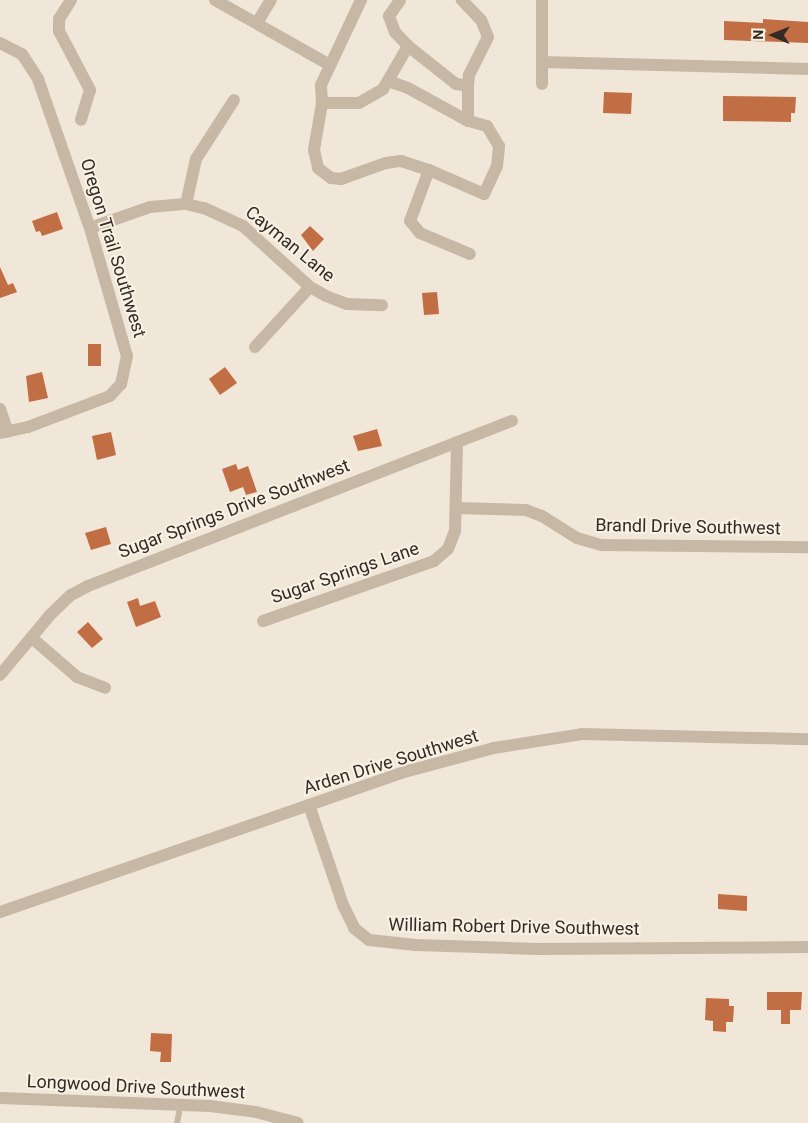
<!DOCTYPE html>
<style>
body{margin:0}
#map{position:relative;width:808px;height:1123px;overflow:hidden;background:#f0e7d8;font-family:Roboto,sans-serif}
div>[style]{position:absolute}
.building>*{inset:0;background:#c26e44}
.lane>*{height:6px;margin:-3px;padding:0 3px;transform-origin:3px;border-radius:3px;background:#c7b8a5}
.street>*{height:12px;margin:-6px;padding:0 6px;transform-origin:6px;border-radius:6px;background:#c7b8a5}
span{translate:-50% -50%;white-space:nowrap;text-align:center;line-height:1.15;-webkit-text-stroke:4px #f8f1e4;paint-order:stroke}
.street-label{font-size:18px;color:#332b26}
.north{position:absolute;left:748px;top:10px;width:50px;height:50px;-webkit-text-stroke:4px #f8f1e4;paint-order:stroke;rotate:271deg;font-size:14px;font-weight:700;line-height:20px;text-align:center;color:#332b26}
.north::after{content:'';display:block;margin:auto;width:18px;height:22px;background:#332b26;clip-path:polygon(50% 0,100% 100%,50% 72%,0 100%)}
</style>
<div id="map">
<div class="building">
<i style="clip-path:polygon(763px 19px,808px 22px,808px 43px,724px 40px,724px 21px,763px 23px)"></i>
<i style="clip-path:polygon(604px 92px,632px 93px,631px 114px,603px 113px)"></i>
<i style="clip-path:polygon(723px 96px,796px 97px,795px 113px,791px 113px,791px 122px,723px 121px)"></i>
<i style="clip-path:polygon(57px 212px,63px 229px,42px 236px,40px 231px,36px 232px,32px 221px)"></i>
<i style="clip-path:polygon(310px 226px,324px 239px,313px 251px,301px 235px)"></i>
<i style="clip-path:polygon(0 267px,8px 285px,13px 283px,17px 292px,0 298px)"></i>
<i style="clip-path:polygon(437px 292px,439px 314px,424px 315px,422px 293px)"></i>
<i style="clip-path:polygon(88px 344px,101px 344px,101px 366px,88px 366px)"></i>
<i style="clip-path:polygon(225px 367px,237px 383px,220px 395px,209px 379px)"></i>
<i style="clip-path:polygon(42px 372px,48px 398px,29px 402px,26px 376px)"></i>
<i style="clip-path:polygon(377px 429px,382px 446px,358px 451px,353px 436px)"></i>
<i style="clip-path:polygon(111px 432px,116px 455px,97px 460px,92px 436px)"></i>
<i style="clip-path:polygon(236px 464px,238px 470px,248px 466px,257px 492px,246px 495px,243px 487px,230px 492px,222px 469px)"></i>
<i style="clip-path:polygon(106px 527px,111px 544px,91px 550px,85px 533px)"></i>
<i style="clip-path:polygon(138px 598px,140px 606px,155px 601px,161px 617px,136px 627px,127px 602px)"></i>
<i style="clip-path:polygon(88px 622px,103px 639px,92px 648px,77px 632px)"></i>
<i style="clip-path:polygon(718px 894px,747px 896px,747px 911px,718px 909px)"></i>
<i style="clip-path:polygon(767px 992px,802px 992px,801px 1010px,790px 1010px,790px 1024px,781px 1024px,781px 1010px,767px 1010px)"></i>
<i style="clip-path:polygon(706px 998px,729px 999px,729px 1006px,734px 1006px,733px 1022px,726px 1022px,726px 1032px,713px 1031px,713px 1021px,705px 1020px)"></i>
<i style="clip-path:polygon(151px 1033px,172px 1034px,171px 1062px,160px 1062px,161px 1052px,150px 1051px)"></i>
</div>
<div class="lane">
<i style="left:177px;top:1123px;width:16px;rotate:-79deg"></i>
</div>
<div class="street">
<i style="left:71px;top:0;width:22px;rotate:122deg"></i>
<i style="left:59px;top:19px;width:12px;rotate:90deg"></i>
<i style="left:59px;top:31px;width:67px;rotate:62.3deg"></i>
<i style="left:90px;top:90px;width:31px;rotate:107deg"></i>
<i style="left:215px;top:0;width:132px;rotate:29.5deg"></i>
<i style="left:361px;top:0;width:94px;rotate:115.2deg"></i>
<i style="left:321px;top:85px;width:18px;rotate:87deg"></i>
<i style="left:322px;top:103px;width:48px;rotate:99.7deg"></i>
<i style="left:314px;top:150px;width:18px;rotate:77deg"></i>
<i style="left:318px;top:168px;width:16px;rotate:38deg"></i>
<i style="left:331px;top:178px;width:10px;rotate:6deg"></i>
<i style="left:341px;top:179px;width:48px;rotate:-19.6deg"></i>
<i style="left:386px;top:163px;width:15px;rotate:-8deg"></i>
<i style="left:401px;top:161px;width:29px;rotate:18deg"></i>
<i style="left:429px;top:170px;width:60px;rotate:23.6deg"></i>
<i style="left:484px;top:194px;width:31px;rotate:-65deg"></i>
<i style="left:497px;top:166px;width:20px;rotate:-84deg"></i>
<i style="left:499px;top:146px;width:23px;rotate:-121deg"></i>
<i style="left:487px;top:126px;width:20px;rotate:-165deg"></i>
<i style="left:468px;top:121px;width:35px;rotate:-90deg"></i>
<i style="left:468px;top:86px;width:11px;rotate:-85deg"></i>
<i style="left:469px;top:75px;width:42px;rotate:-63.4deg"></i>
<i style="left:488px;top:37px;width:18px;rotate:-112deg"></i>
<i style="left:481px;top:20px;width:28px;rotate:-134deg"></i>
<i style="left:257px;top:23px;width:27px;rotate:-59deg"></i>
<i style="left:0;top:43px;width:25px;rotate:27deg"></i>
<i style="left:22px;top:54px;width:30px;rotate:57deg"></i>
<i style="left:38px;top:79px;width:158px;rotate:70.8deg"></i>
<i style="left:90px;top:228px;width:133px;rotate:73.9deg"></i>
<i style="left:127px;top:356px;width:29px;rotate:102deg"></i>
<i style="left:121px;top:384px;width:16px;rotate:133deg"></i>
<i style="left:110px;top:396px;width:88px;rotate:159.3deg"></i>
<i style="left:28px;top:427px;width:29px;rotate:168deg"></i>
<i style="left:408px;top:46px;width:61px;rotate:38.4deg"></i>
<i style="left:456px;top:84px;width:12px;rotate:9deg"></i>
<i style="left:542px;top:62px;width:266px;rotate:1.5deg"></i>
<i style="left:388px;top:81px;width:21px;rotate:19deg"></i>
<i style="left:408px;top:88px;width:68px;rotate:28.8deg"></i>
<i style="left:542px;top:84px;width:84px;rotate:-90deg"></i>
<i style="left:322px;top:103px;width:37px"></i>
<i style="left:359px;top:103px;width:28px;rotate:-30deg"></i>
<i style="left:383px;top:89px;width:50px;rotate:-59.8deg"></i>
<i style="left:408px;top:46px;width:19px;rotate:-133deg"></i>
<i style="left:395px;top:32px;width:17px;rotate:-111deg"></i>
<i style="left:389px;top:16px;width:19px;rotate:-55deg"></i>
<i style="left:429px;top:170px;width:54px;rotate:110.4deg"></i>
<i style="left:410px;top:221px;width:16px;rotate:50deg"></i>
<i style="left:420px;top:233px;width:54px;rotate:22.8deg"></i>
<i style="left:186px;top:204px;width:46px;rotate:-77.5deg"></i>
<i style="left:196px;top:159px;width:70px;rotate:-57.2deg"></i>
<i style="left:90px;top:228px;width:64px;rotate:-19.3deg"></i>
<i style="left:150px;top:207px;width:36px;rotate:-5deg"></i>
<i style="left:186px;top:204px;width:18px;rotate:13deg"></i>
<i style="left:204px;top:208px;width:43px;rotate:24.8deg"></i>
<i style="left:243px;top:226px;width:91px;rotate:42.3deg"></i>
<i style="left:310px;top:287px;width:18px;rotate:29deg"></i>
<i style="left:326px;top:296px;width:22px;rotate:21deg"></i>
<i style="left:347px;top:304px;width:35px;rotate:2deg"></i>
<i style="left:255px;top:347px;width:81px;rotate:-47.5deg"></i>
<i style="left:0;top:409px;width:24px;rotate:71deg"></i>
<i style="left:456px;top:508px;width:70px;rotate:1.6deg"></i>
<i style="left:526px;top:510px;width:17px;rotate:21deg"></i>
<i style="left:542px;top:516px;width:41px;rotate:32.2deg"></i>
<i style="left:577px;top:538px;width:26px;rotate:16deg"></i>
<i style="left:602px;top:545px;width:206px;rotate:0.6deg"></i>
<i style="left:263px;top:621px;width:181px;rotate:-19.3deg"></i>
<i style="left:434px;top:561px;width:18px;rotate:-41deg"></i>
<i style="left:448px;top:549px;width:19px;rotate:-69deg"></i>
<i style="left:455px;top:531px;width:88px;rotate:-88.7deg"></i>
<i style="left:32px;top:638px;width:60px;rotate:40.9deg"></i>
<i style="left:77px;top:677px;width:30px;rotate:21deg"></i>
<i style="left:0;top:675px;width:78px;rotate:-50.2deg"></i>
<i style="left:50px;top:615px;width:29px;rotate:-44deg"></i>
<i style="left:71px;top:595px;width:19px;rotate:-28deg"></i>
<i style="left:88px;top:586px;width:455px;rotate:-21.3deg"></i>
<i style="left:309px;top:805px;width:106px;rotate:71.2deg"></i>
<i style="left:343px;top:905px;width:25px;rotate:64deg"></i>
<i style="left:354px;top:928px;width:19px;rotate:39deg"></i>
<i style="left:369px;top:940px;width:47px;rotate:6.1deg"></i>
<i style="left:416px;top:945px;width:121px;rotate:1.9deg"></i>
<i style="left:537px;top:949px;width:271px;rotate:-0.4deg"></i>
<i style="left:0;top:912px;width:432px;rotate:-19.1deg"></i>
<i style="left:408px;top:771px;width:89px;rotate:-15deg"></i>
<i style="left:494px;top:748px;width:89px;rotate:-9deg"></i>
<i style="left:582px;top:734px;width:226px;rotate:1.3deg"></i>
<i style="left:0;top:1098px;width:210px;rotate:2.2deg"></i>
<i style="left:210px;top:1106px;width:46px;rotate:7.4deg"></i>
<i style="left:256px;top:1112px;width:43px;rotate:14.7deg"></i>
</div>
<div class="street-label">
<span style="left:290px;top:244px;rotate:39deg">Cayman Lane</span>
<span style="left:113px;top:248px;rotate:73deg">Oregon Trail Southwest</span>
<span style="left:234px;top:509px;rotate:-21deg">Sugar Springs Drive Southwest</span>
<span style="left:688px;top:527px;rotate:1deg">Brandl Drive Southwest</span>
<span style="left:345px;top:573px;rotate:-19deg">Sugar Springs Lane</span>
<span style="left:391px;top:762px;rotate:-17deg">Arden Drive Southwest</span>
<span style="left:514px;top:927px;rotate:1deg">William Robert Drive Southwest</span>
<span style="left:136px;top:1087px;rotate:3deg">Longwood Drive Southwest</span>
</div>
<div class="north">N</div>
</div>
